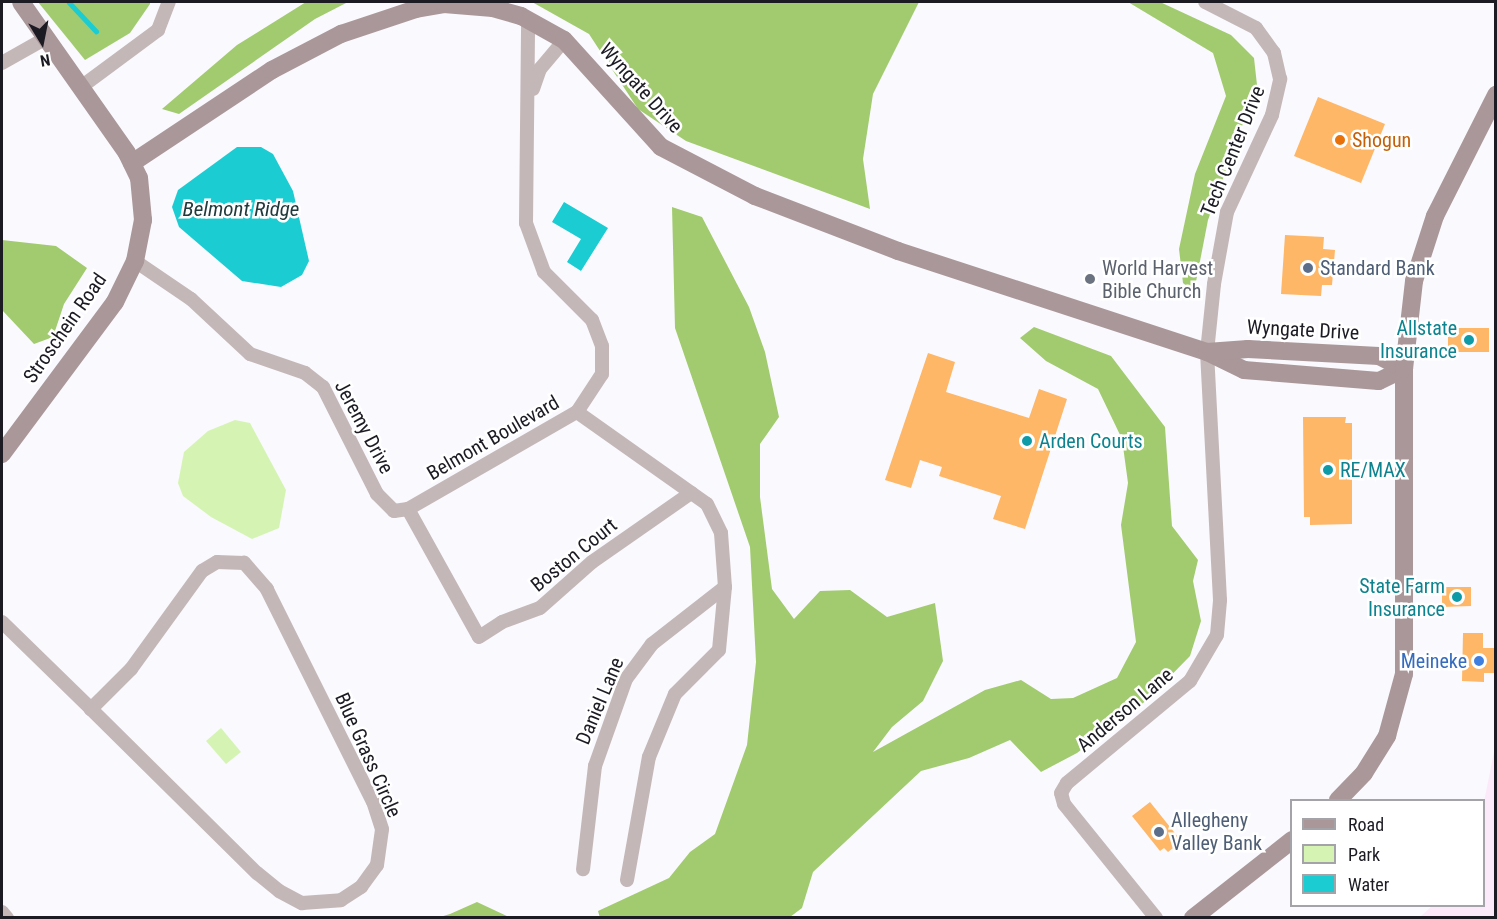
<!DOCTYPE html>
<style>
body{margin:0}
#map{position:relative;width:1497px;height:919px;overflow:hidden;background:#faf9fe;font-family:"Roboto Condensed",sans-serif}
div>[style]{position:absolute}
.commercial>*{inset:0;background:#fce9fa}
.green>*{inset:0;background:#d5f4b4}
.forest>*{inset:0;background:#a2cb70}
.water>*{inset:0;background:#1bcdd2}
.stream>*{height:4.5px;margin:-2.25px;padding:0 2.25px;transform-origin:2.25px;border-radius:2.25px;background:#1bcdd2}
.building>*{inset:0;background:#feb667}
.street>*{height:14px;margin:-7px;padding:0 7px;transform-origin:7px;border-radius:7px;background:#c4b7b8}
.secondary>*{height:18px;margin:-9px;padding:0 9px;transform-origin:9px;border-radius:9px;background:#aa9799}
.dots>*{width:16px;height:16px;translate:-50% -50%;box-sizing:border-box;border:3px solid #fff;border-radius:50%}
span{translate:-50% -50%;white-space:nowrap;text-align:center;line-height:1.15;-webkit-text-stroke:5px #fff;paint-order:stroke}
.street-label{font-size:20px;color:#1c1a23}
.food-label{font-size:20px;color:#c56008}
.left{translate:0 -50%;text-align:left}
.worship-label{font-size:20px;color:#5b616d}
.service-label{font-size:20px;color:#4e5e75}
.culture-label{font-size:20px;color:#0d838f}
.right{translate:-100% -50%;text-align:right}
.shop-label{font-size:20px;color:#366cbe}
.water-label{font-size:21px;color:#213a3b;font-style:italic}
.frame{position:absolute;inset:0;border:3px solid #1c1a23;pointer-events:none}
.legend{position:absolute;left:1290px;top:799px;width:195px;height:108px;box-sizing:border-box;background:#fff;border:2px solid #a4a3a7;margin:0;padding:8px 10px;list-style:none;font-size:18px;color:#1c1a23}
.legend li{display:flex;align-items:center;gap:12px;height:30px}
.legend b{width:30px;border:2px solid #a4a3a7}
.north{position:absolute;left:12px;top:12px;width:60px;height:60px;-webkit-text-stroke:4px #fff;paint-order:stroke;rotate:170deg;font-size:16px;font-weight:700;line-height:24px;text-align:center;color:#1c1a23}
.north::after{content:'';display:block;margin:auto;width:21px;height:27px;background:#1c1a23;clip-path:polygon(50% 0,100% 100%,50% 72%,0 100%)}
</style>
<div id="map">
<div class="commercial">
<i style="clip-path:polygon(1495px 747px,1495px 917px,1420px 917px,1432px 906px,1484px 906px,1484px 802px)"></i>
</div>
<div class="green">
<i style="clip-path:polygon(235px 420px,250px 423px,286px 490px,279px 528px,252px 539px,211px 517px,183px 496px,178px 483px,184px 452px,208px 431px)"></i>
<i style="clip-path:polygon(221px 728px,241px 752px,226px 764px,206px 741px)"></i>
</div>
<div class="forest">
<i style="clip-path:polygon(38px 2px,150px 2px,150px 4px,130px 33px,85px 60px)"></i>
<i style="clip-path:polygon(306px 2px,348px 2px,315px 19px,179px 114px,162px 109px,237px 45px)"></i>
<i style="clip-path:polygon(532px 2px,919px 2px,873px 94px,863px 159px,870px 209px,686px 141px,638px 109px,589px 34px)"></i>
<i style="clip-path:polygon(1128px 2px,1160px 2px,1231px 35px,1254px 58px,1257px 85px,1208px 220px,1194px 292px,1183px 283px,1179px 249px,1195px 174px,1226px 96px,1213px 53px)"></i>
<i style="clip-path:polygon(672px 207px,702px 217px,749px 307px,765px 352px,779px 417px,760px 444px,760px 497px,772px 589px,794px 619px,820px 591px,850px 590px,887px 617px,935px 603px,943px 661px,923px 701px,892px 727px,873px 752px,985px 690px,1021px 680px,1051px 699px,1073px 698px,1117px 678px,1136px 642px,1121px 525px,1128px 483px,1122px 439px,1098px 389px,1046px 361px,1020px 338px,1034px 327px,1111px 356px,1165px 427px,1172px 526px,1198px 560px,1193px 581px,1201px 621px,1190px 656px,1147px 700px,1077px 753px,1041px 772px,1010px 740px,969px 758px,921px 771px,813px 872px,802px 908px,790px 917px,600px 918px,598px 911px,669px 878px,690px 852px,715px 834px,747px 745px,756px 662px,750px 547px,675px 328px)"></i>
<i style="clip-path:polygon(2px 240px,56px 246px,87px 268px,64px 304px,53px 337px,34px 344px,2px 310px)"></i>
<i style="clip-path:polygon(477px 902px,509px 917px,440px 917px,450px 914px)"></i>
</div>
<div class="water">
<i style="clip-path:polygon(237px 147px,261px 147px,273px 154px,293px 191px,309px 261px,302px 275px,281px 287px,242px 281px,179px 227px,172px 207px,178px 190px)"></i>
<i style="clip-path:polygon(564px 202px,608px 228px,581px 271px,567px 262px,581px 239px,552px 222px)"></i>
</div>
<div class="stream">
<i style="left:69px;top:2px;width:40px;rotate:47deg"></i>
</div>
<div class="building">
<i style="clip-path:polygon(1318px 97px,1385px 124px,1361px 183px,1294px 156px)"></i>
<i style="clip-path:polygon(1285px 235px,1324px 237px,1323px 249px,1335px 250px,1332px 285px,1322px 285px,1321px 296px,1281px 294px)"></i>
<i style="clip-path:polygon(1448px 328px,1489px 328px,1489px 352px,1448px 352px)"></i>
<i style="clip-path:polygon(928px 353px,955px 362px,946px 392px,1029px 418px,1039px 389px,1067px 399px,1025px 529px,993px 519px,1001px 496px,939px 476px,942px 467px,920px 460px,911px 488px,885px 480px)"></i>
<i style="clip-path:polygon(1303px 417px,1346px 417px,1345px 423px,1352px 423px,1352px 524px,1310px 525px,1310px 517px,1304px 517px)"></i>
<i style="clip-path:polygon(1442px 587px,1471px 587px,1471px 606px,1442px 607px)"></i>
<i style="clip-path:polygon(1463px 633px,1483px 633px,1483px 648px,1496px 648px,1496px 673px,1484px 673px,1484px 682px,1462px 681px)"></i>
<i style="clip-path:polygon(1150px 802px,1178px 837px,1174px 840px,1177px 845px,1168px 852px,1164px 848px,1160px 851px,1132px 816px)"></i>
</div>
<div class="street">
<i style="left:2px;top:63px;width:51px;rotate:-29.6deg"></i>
<i style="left:81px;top:87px;width:96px;rotate:-36.5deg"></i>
<i style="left:158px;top:30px;width:30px;rotate:-69deg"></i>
<i style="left:533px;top:89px;width:21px;rotate:-71deg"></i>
<i style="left:540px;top:69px;width:38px;rotate:-50deg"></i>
<i style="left:135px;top:261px;width:68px;rotate:34.2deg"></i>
<i style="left:191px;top:299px;width:81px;rotate:43deg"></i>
<i style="left:250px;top:354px;width:58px;rotate:19.1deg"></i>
<i style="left:305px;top:373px;width:23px;rotate:38deg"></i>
<i style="left:323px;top:387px;width:120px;rotate:63.2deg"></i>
<i style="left:377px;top:494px;width:24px;rotate:45deg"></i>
<i style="left:394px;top:511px;width:14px;rotate:-8deg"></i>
<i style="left:408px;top:509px;width:195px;rotate:-29.9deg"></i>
<i style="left:577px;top:412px;width:45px;rotate:-56.7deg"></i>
<i style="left:602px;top:374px;width:28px;rotate:-90deg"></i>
<i style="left:602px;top:346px;width:28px;rotate:-111deg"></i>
<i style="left:592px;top:320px;width:68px;rotate:-135deg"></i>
<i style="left:544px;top:272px;width:52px;rotate:-110.2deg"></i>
<i style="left:526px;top:223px;width:204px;rotate:-89.4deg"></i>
<i style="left:577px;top:412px;width:159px;rotate:35.3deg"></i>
<i style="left:707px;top:504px;width:32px;rotate:64deg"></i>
<i style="left:721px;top:533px;width:54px;rotate:85.8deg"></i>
<i style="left:725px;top:587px;width:93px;rotate:142deg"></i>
<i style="left:652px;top:644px;width:44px;rotate:126.6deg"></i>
<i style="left:626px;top:679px;width:92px;rotate:109.6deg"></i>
<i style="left:595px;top:766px;width:104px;rotate:96.6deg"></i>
<i style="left:408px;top:509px;width:146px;rotate:61deg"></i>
<i style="left:479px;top:637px;width:27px;rotate:-33deg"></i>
<i style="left:502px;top:622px;width:40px;rotate:-20.2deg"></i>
<i style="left:540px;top:608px;width:69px;rotate:-41.5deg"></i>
<i style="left:592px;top:562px;width:121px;rotate:-34.9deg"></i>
<i style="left:2px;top:622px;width:124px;rotate:44.3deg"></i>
<i style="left:91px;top:709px;width:233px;rotate:44.7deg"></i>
<i style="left:257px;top:873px;width:28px;rotate:39deg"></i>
<i style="left:279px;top:891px;width:26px;rotate:28deg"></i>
<i style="left:302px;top:903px;width:39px;rotate:-4deg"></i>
<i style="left:341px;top:900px;width:24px;rotate:-33deg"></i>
<i style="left:361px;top:887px;width:27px;rotate:-54deg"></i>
<i style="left:377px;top:865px;width:36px;rotate:-82deg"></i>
<i style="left:382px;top:829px;width:28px;rotate:-108deg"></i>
<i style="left:373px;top:802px;width:238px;rotate:-116.5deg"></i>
<i style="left:267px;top:589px;width:35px;rotate:-131deg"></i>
<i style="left:244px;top:563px;width:27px;rotate:-178deg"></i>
<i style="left:217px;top:562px;width:17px;rotate:149deg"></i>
<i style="left:202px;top:571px;width:121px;rotate:125.9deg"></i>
<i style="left:131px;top:669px;width:57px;rotate:135deg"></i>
<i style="left:627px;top:880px;width:125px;rotate:-79.9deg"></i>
<i style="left:649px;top:757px;width:68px;rotate:-67.6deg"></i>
<i style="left:675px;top:694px;width:62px;rotate:-45deg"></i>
<i style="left:719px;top:650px;width:63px;rotate:-84.6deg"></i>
<i style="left:2px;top:912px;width:8px;rotate:50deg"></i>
<i style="left:1156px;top:918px;width:146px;rotate:-128.9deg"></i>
<i style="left:1064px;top:804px;width:11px;rotate:-105deg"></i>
<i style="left:1061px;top:793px;width:12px;rotate:-59deg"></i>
<i style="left:1067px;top:783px;width:160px;rotate:-39.7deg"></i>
<i style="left:1190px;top:681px;width:53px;rotate:-59.6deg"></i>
<i style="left:1217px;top:635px;width:35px;rotate:-85deg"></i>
<i style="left:1220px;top:600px;width:248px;rotate:-93deg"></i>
<i style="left:1207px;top:352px;width:68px;rotate:-84.1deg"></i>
<i style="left:1214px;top:284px;width:73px;rotate:-79.8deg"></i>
<i style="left:1227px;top:212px;width:107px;rotate:-65.1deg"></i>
<i style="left:1272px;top:115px;width:37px;rotate:-77deg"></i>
<i style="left:1280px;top:79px;width:27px;rotate:-103deg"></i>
<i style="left:1274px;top:53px;width:31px;rotate:-126deg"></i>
<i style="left:1256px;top:28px;width:57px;rotate:-153deg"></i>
</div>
<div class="secondary">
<i style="left:132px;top:163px;width:168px;rotate:-33.6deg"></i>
<i style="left:272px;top:70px;width:78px;rotate:-27.6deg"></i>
<i style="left:341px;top:34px;width:79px;rotate:-18.4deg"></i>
<i style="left:416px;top:9px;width:28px;rotate:-10deg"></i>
<i style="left:444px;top:4px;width:49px;rotate:4.7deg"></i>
<i style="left:493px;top:8px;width:29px;rotate:16deg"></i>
<i style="left:521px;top:16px;width:49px;rotate:29.2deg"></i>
<i style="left:564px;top:40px;width:144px;rotate:47.8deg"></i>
<i style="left:661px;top:147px;width:106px;rotate:27.5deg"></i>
<i style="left:755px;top:196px;width:153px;rotate:21deg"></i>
<i style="left:898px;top:251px;width:325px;rotate:18.1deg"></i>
<i style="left:1207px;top:352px;width:41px;rotate:25.9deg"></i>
<i style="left:1244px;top:370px;width:135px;rotate:4.7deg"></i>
<i style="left:1379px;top:381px;width:28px;rotate:-26deg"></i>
<i style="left:1207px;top:352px;width:41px;rotate:-4.2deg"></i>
<i style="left:1248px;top:349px;width:131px;rotate:3.1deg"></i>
<i style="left:1379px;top:356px;width:28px;rotate:27deg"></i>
<i style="left:2px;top:454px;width:189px;rotate:-53.4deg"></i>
<i style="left:115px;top:302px;width:46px;rotate:-64deg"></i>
<i style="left:135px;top:261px;width:42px;rotate:-79deg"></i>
<i style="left:143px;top:220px;width:42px;rotate:-95.4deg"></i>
<i style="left:139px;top:178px;width:28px;rotate:-116deg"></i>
<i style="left:127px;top:153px;width:184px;rotate:-125.1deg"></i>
<i style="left:1338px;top:800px;width:37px;rotate:-46deg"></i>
<i style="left:1364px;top:773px;width:44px;rotate:-58.1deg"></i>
<i style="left:1387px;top:736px;width:64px;rotate:-74.7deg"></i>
<i style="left:1404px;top:674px;width:305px;rotate:-90deg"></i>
<i style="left:1404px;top:369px;width:89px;rotate:-83.5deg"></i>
<i style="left:1414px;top:281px;width:68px;rotate:-72.1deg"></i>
<i style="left:1435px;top:216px;width:136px;rotate:-63.2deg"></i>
<i style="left:1193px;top:918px;width:126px;rotate:-38.2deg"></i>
</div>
<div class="dots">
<i style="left:1340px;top:140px;background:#e8710a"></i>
<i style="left:1308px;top:268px;background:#5c6f8a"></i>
<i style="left:1090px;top:279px;background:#6b7280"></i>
<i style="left:1469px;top:340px;background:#0f9aa8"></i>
<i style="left:1027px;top:441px;background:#0f9aa8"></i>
<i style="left:1328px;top:470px;background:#0f9aa8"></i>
<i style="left:1457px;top:597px;background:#0f9aa8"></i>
<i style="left:1479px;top:661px;background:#3f7fe0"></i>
<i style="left:1159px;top:832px;background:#5c6f8a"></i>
</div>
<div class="street-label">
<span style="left:641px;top:88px;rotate:48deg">Wyngate Drive</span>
<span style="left:1233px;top:151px;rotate:-68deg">Tech Center Drive</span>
<span style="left:65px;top:328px;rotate:-55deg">Stroschein Road</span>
<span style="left:1303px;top:330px;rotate:3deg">Wyngate Drive</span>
<span style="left:364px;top:427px;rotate:62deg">Jeremy Drive</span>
<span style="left:493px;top:438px;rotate:-30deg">Belmont Boulevard</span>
<span style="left:574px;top:555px;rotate:-39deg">Boston Court</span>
<span style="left:600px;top:701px;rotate:-67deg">Daniel Lane</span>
<span style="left:1125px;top:710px;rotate:-40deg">Anderson Lane</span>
<span style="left:368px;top:755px;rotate:66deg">Blue Grass Circle</span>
</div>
<div class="food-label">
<span class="left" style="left:1352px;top:140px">Shogun</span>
</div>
<div class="worship-label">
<span class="left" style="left:1102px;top:280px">World Harvest<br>Bible Church</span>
</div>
<div class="service-label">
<span class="left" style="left:1320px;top:268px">Standard Bank</span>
<span class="left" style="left:1171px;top:832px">Allegheny<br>Valley Bank</span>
</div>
<div class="culture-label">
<span class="right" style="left:1457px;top:340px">Allstate<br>Insurance</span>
<span class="left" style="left:1039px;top:441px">Arden Courts</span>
<span class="left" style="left:1340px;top:470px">RE/MAX</span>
<span class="right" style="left:1445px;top:598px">State Farm<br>Insurance</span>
</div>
<div class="shop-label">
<span class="right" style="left:1467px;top:661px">Meineke</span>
</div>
<div class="water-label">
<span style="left:241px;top:209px">Belmont Ridge</span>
</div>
<div class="frame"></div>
<ul class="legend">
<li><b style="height:8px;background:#aa9799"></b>Road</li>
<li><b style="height:16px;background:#d5f4b4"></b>Park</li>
<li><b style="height:16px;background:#1bcdd2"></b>Water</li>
</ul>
<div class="north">N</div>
</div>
